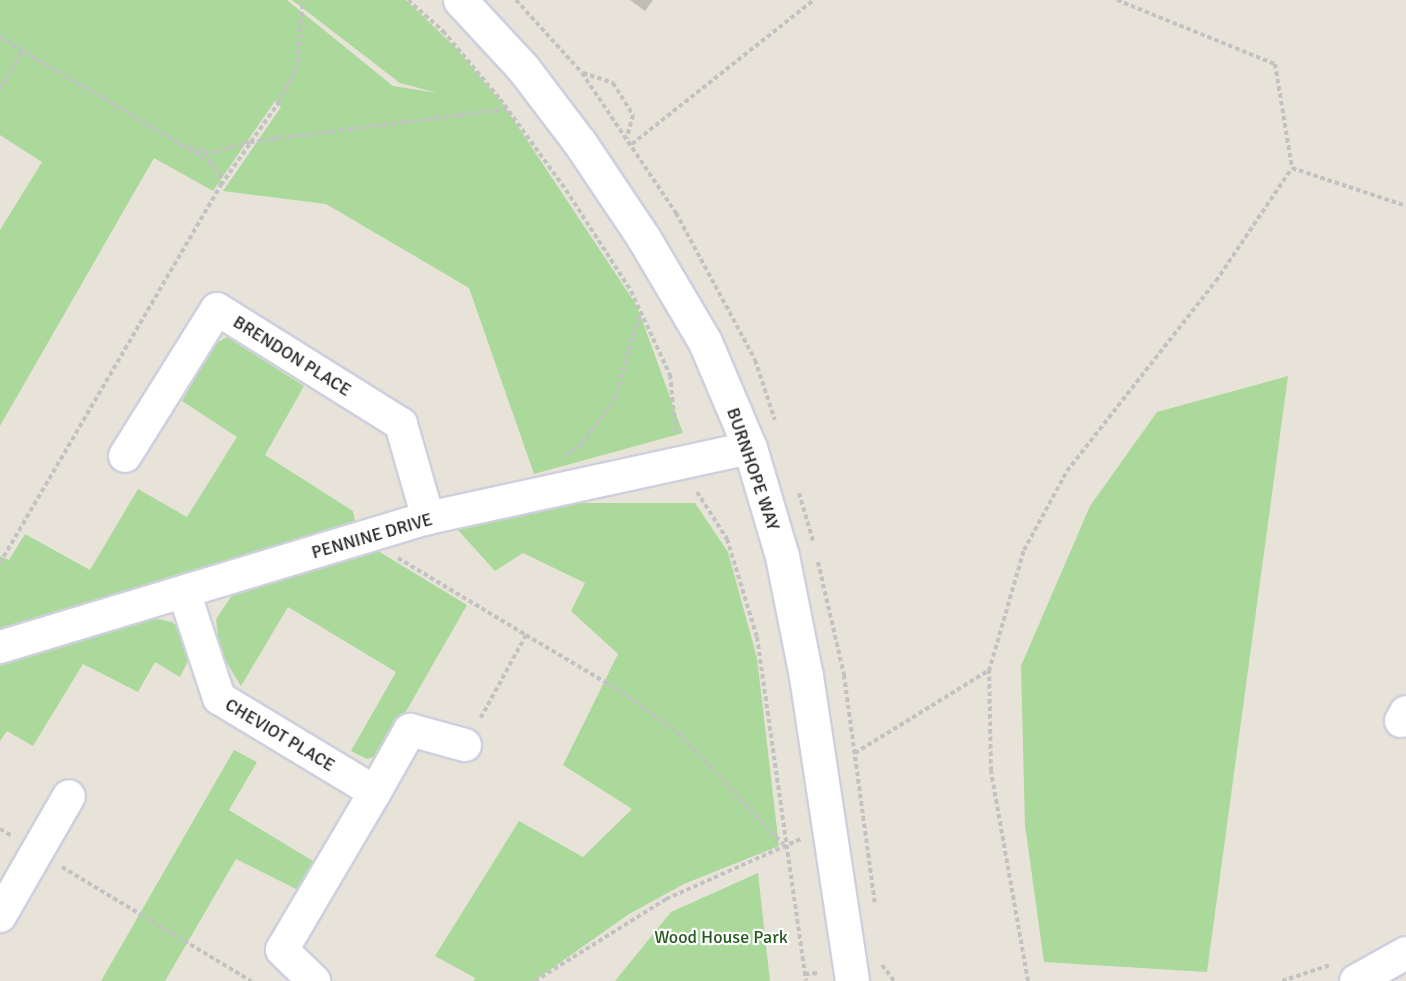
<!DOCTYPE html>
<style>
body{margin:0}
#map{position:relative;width:1406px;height:981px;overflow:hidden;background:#e8e3d9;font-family:Signika,sans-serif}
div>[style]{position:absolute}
.green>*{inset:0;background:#abd99b}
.building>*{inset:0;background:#c0bcb6}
.path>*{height:4px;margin-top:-2px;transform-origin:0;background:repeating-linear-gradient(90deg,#c2c2c2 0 4.5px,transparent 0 7.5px)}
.roads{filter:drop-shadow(2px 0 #cfd0de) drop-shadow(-2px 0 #cfd0de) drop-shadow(0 2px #cfd0de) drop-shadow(0 -2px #cfd0de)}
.street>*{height:32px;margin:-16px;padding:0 16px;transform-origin:16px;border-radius:16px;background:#fff}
.secondary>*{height:33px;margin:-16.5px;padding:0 16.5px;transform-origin:16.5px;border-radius:16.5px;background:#fff}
span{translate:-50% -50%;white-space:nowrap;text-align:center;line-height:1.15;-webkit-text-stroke:4.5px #fff;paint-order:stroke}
.street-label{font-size:18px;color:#262626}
.park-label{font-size:18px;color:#275a20}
</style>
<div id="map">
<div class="green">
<i style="clip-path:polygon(0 0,287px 0,393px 86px,437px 93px,400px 83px,292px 0,406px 0,457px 49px,503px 104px,637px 306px,683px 433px,534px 474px,469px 288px,326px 204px,223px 191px,281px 107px,275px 101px,213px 191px,154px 158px,0 426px,0 230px,42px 162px,0 135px)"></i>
<i style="clip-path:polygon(227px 337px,304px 386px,265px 455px,353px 511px,355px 521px,0 629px,0 556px,9px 560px,25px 534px,90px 570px,138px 489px,187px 517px,237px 437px,182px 401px,215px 344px)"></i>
<i style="clip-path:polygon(1288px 376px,1207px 972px,1044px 962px,1025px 825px,1021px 666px,1090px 506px,1157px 412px)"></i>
<i style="clip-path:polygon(565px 503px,695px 503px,728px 552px,757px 658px,779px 846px,684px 884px,629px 914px,534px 981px,474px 981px,475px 978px,435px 956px,519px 821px,583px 857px,632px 809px,563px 765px,618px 654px,571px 611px,585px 583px,523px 553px,495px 571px,458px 530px)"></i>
<i style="clip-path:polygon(378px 551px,467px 605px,381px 755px,367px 759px,351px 751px,396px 672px,288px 607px,241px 686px,220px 652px,216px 619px,233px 594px)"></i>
<i style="clip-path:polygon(153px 618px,172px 622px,184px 632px,194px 649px,180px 677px,155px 662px,138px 692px,83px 664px,33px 746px,7px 731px,0 741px,0 666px)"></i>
<i style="clip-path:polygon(234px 750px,257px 762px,229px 810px,318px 864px,300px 891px,236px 859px,165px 981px,101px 981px)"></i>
<i style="clip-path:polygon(758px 873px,770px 981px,615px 981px,671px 912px)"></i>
</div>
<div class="building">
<i style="clip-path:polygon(630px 0,653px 0,645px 11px)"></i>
</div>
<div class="path">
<i style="left:408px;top:0;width:47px;rotate:41.5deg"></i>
<i style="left:443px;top:31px;width:89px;rotate:50deg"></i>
<i style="left:500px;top:99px;width:112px;rotate:54deg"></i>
<i style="left:566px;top:190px;width:120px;rotate:57.2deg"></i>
<i style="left:631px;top:291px;width:93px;rotate:65.1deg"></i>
<i style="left:670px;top:375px;width:57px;rotate:84deg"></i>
<i style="left:516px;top:0;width:98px;rotate:47.9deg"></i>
<i style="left:582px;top:73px;width:169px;rotate:56.1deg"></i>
<i style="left:676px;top:213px;width:167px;rotate:61.7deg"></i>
<i style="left:755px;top:360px;width:63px;rotate:71.6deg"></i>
<i style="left:1117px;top:0;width:170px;rotate:22.1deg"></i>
<i style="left:1275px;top:64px;width:105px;rotate:80.7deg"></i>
<i style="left:1292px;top:168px;width:120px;rotate:18.4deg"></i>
<i style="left:0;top:37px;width:212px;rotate:30.7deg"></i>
<i style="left:182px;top:145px;width:29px;rotate:16deg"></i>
<i style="left:210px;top:153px;width:41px;rotate:-15.4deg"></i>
<i style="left:250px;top:142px;width:259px;rotate:-7.3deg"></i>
<i style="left:583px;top:73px;width:32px;rotate:18deg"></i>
<i style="left:613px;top:83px;width:38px;rotate:58deg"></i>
<i style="left:633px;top:115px;width:24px;rotate:105deg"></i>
<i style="left:0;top:89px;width:45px;rotate:-59.5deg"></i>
<i style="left:632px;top:144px;width:232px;rotate:-38.4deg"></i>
<i style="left:188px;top:148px;width:25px;rotate:32deg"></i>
<i style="left:209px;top:161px;width:17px;rotate:50deg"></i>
<i style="left:220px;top:174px;width:11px;rotate:85deg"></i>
<i style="left:565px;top:455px;width:20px;rotate:-33deg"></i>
<i style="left:582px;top:444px;width:54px;rotate:-54deg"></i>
<i style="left:614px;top:400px;width:89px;rotate:-73deg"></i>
<i style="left:697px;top:492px;width:56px;rotate:57.4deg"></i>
<i style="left:727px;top:539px;width:102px;rotate:73deg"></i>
<i style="left:757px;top:637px;width:347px;rotate:81.9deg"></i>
<i style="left:799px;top:493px;width:50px;rotate:73.7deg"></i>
<i style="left:398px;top:558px;width:149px;rotate:31deg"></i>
<i style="left:526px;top:635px;width:96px;rotate:118.7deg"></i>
<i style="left:818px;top:562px;width:116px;rotate:77deg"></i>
<i style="left:844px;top:675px;width:231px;rotate:82.3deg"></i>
<i style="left:0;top:563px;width:438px;rotate:-59.7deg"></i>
<i style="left:221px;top:185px;width:101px;rotate:-55.1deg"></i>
<i style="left:279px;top:102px;width:37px;rotate:-63deg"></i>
<i style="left:296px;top:69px;width:69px;rotate:-84.2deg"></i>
<i style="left:526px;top:635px;width:112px;rotate:30.7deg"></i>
<i style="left:622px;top:692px;width:69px;rotate:36.2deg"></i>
<i style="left:678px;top:733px;width:153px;rotate:46.6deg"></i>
<i style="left:855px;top:753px;width:156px;rotate:-31.7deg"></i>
<i style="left:0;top:829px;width:14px;rotate:30deg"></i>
<i style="left:62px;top:867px;width:221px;rotate:31.1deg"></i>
<i style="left:882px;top:965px;width:20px;rotate:53deg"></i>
<i style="left:805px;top:974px;width:14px;rotate:-4deg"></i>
<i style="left:535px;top:981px;width:155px;rotate:-32deg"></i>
<i style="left:666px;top:899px;width:148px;rotate:-24deg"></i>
<i style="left:1028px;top:981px;width:213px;rotate:-100deg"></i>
<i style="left:991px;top:771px;width:100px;rotate:-91.1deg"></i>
<i style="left:989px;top:671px;width:126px;rotate:-73.9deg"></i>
<i style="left:1024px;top:550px;width:90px;rotate:-61.4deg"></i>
<i style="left:1067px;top:471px;width:241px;rotate:-51.9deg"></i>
<i style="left:1216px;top:281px;width:136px;rotate:-56.1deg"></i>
<i style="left:1282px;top:981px;width:51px;rotate:-18.4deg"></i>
</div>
<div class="roads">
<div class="street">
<i style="left:125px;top:456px;width:173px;rotate:-58deg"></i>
<i style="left:217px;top:309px;width:217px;rotate:32deg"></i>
<i style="left:401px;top:424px;width:98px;rotate:74deg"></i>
<i style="left:184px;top:592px;width:112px;rotate:71.7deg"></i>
<i style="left:219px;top:698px;width:182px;rotate:31.1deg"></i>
<i style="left:375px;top:792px;width:183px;rotate:120.5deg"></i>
<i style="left:282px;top:950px;width:45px;rotate:44.1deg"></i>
<i style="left:0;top:647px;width:447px;rotate:-16.8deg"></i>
<i style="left:428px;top:518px;width:330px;rotate:-12.3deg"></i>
<i style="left:1401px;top:721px;width:10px;rotate:-61deg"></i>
<i style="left:375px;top:792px;width:71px;rotate:-60.6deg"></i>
<i style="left:410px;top:730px;width:57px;rotate:15.3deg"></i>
<i style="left:0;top:916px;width:138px;rotate:-60.1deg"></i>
<i style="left:1356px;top:981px;width:57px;rotate:-29.2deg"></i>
</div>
<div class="secondary">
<i style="left:460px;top:0;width:93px;rotate:47.2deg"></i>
<i style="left:523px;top:68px;width:94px;rotate:52.8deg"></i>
<i style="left:580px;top:143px;width:113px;rotate:56.2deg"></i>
<i style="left:643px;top:237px;width:122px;rotate:59.4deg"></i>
<i style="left:705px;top:342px;width:115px;rotate:67deg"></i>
<i style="left:750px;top:448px;width:113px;rotate:73.5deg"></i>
<i style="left:782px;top:556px;width:122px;rotate:78.7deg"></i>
<i style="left:806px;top:676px;width:308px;rotate:81.4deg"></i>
</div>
</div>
<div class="street-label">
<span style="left:292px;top:356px;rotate:32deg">BRENDON PLACE</span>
<span style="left:753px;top:469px;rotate:71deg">BURNHOPE WAY</span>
<span style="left:372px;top:536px;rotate:-16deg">PENNINE DRIVE</span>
<span style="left:280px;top:735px;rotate:31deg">CHEVIOT PLACE</span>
</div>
<div class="park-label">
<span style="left:721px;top:937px">Wood House Park</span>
</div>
</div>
